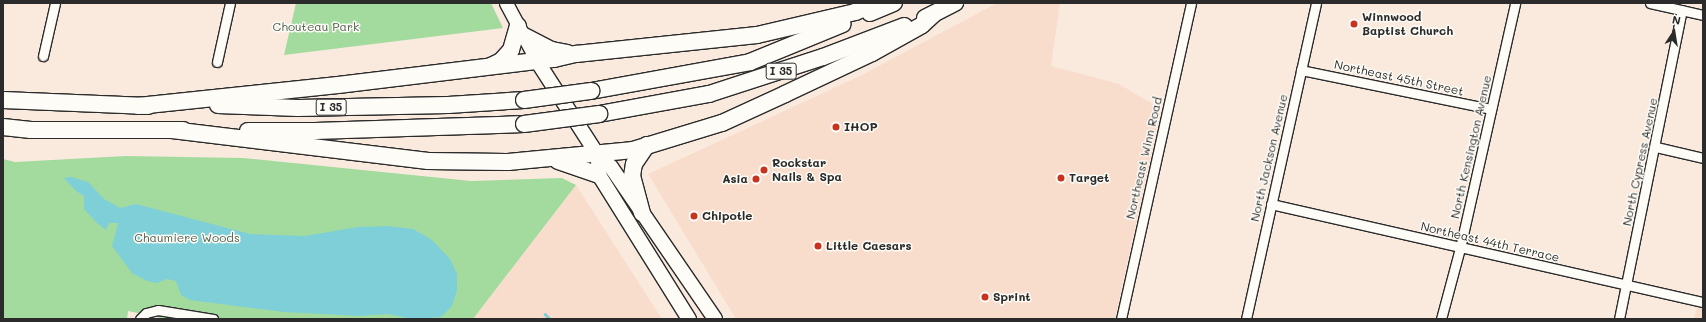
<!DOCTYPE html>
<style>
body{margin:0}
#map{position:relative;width:1706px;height:322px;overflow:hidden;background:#faeade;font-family:Mali,sans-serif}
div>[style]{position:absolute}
.built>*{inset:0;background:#f8ddcd}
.green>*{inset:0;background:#a3db9f}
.water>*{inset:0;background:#7ecfd8}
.stream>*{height:2.5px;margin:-1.25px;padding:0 1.25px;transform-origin:1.25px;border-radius:1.25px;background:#7ecfd8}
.roads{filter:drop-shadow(1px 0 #2b2b2b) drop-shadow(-1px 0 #2b2b2b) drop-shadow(0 1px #2b2b2b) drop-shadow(0 -1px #2b2b2b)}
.street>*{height:9px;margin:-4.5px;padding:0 4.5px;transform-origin:4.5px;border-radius:4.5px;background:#fdfcf7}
.secondary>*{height:13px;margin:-6.5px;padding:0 6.5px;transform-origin:6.5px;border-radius:6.5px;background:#fdfcf7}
.primary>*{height:14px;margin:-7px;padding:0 7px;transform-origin:7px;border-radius:7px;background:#fdfcf7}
.highway>*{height:16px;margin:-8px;padding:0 8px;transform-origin:8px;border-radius:8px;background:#fdfcf7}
.bridges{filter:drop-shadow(1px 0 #2b2b2b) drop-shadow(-1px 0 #2b2b2b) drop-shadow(0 1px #2b2b2b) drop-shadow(0 -1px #2b2b2b)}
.highway-bridge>*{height:16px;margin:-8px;padding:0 8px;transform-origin:8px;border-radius:8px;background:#fdfcf7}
.dots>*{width:11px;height:11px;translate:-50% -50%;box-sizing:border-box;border:2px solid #fdfcf7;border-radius:50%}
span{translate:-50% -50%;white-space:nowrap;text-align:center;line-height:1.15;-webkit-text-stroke:3px #fdfcf7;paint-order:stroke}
.shield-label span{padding:1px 3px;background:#fdfcf7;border:1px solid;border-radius:3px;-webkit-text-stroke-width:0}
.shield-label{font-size:11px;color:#2b2b2b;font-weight:700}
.poi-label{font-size:12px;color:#2b2b2b;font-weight:700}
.left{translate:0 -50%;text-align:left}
.right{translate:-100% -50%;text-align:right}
.park-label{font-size:12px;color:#4f604e}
.street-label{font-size:12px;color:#2b2b2b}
.frame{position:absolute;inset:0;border:4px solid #2b2b2b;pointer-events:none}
.north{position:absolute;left:1654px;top:12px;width:40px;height:40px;-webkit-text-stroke:3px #fdfcf7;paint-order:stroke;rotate:12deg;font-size:11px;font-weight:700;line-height:16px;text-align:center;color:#2b2b2b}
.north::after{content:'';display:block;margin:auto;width:14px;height:18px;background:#2b2b2b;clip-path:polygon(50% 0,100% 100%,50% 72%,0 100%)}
</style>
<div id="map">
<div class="built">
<i style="clip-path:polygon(997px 3px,1060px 3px,1051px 66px,1119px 84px,1161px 109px,1115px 319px,736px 319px,648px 174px,860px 76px)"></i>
<i style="clip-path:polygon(576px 185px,662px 319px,473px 319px)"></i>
<i style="clip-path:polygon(1698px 304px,1703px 306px,1703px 319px,1694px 319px)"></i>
</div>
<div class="green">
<i style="clip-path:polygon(296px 3px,491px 3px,503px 28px,284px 55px)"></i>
<i style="clip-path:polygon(126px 156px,243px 158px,471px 181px,562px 178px,576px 185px,473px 319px,165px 319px,128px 311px,127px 319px,3px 319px,3px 159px,15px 162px)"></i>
</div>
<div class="water">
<i style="clip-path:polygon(71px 177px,88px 182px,104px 199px,120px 208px,136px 204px,250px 234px,305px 236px,358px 227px,388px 226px,413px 229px,432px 240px,450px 259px,457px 274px,457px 290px,452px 306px,441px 317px,412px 319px,388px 314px,359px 316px,284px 312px,190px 300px,181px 295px,176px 281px,167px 279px,157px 283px,147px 281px,132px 273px,112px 246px,118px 223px,109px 223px,106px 230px,97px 223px,84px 209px,84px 196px,76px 191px,64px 178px)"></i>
</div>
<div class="stream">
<i style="left:545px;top:314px;width:7px;rotate:45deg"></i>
</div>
<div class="roads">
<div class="street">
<i style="left:1650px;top:3px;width:54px;rotate:12.8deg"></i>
<i style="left:43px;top:56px;width:54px;rotate:-77.2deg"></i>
<i style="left:217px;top:62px;width:60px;rotate:-77.6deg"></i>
<i style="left:1301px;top:70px;width:194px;rotate:11.6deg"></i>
<i style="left:1656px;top:147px;width:48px;rotate:13.2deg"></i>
<i style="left:1271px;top:204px;width:443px;rotate:12.8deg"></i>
<i style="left:140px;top:319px;width:8px;rotate:-45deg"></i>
<i style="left:146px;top:313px;width:12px;rotate:-14deg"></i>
<i style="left:158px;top:310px;width:56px;rotate:9.3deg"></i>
<i style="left:1121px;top:319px;width:324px;rotate:-77.5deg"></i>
<i style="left:1246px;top:319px;width:324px;rotate:-77.5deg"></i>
<i style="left:1441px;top:319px;width:73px;rotate:-75deg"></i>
<i style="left:1460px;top:248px;width:251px;rotate:-77.3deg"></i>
<i style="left:1619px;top:319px;width:315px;rotate:-78.5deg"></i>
</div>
<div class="secondary">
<i style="left:506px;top:3px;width:66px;rotate:61.9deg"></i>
</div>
<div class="primary">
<i style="left:537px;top:61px;width:111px;rotate:57.2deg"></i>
<i style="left:597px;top:154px;width:19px;rotate:43deg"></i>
<i style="left:611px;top:167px;width:184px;rotate:55.6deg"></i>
<i style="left:598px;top:164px;width:11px;rotate:85deg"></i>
<i style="left:599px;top:175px;width:170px;rotate:58deg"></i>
</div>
<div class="highway">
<i style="left:870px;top:13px;width:26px;rotate:-23deg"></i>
<i style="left:925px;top:18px;width:34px;rotate:-27deg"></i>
<i style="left:524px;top:36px;width:31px;rotate:27deg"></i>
<i style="left:552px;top:50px;width:16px;rotate:11deg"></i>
<i style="left:491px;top:66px;width:11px;rotate:-27deg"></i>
<i style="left:501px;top:61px;width:15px;rotate:-48deg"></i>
<i style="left:511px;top:50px;width:25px;rotate:-74deg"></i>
<i style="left:591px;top:91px;width:162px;rotate:-10.3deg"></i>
<i style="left:750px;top:62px;width:100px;rotate:-22.2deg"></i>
<i style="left:3px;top:100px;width:145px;rotate:2.4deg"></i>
<i style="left:218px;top:105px;width:80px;rotate:2.1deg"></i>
<i style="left:298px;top:108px;width:150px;rotate:-1.1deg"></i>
<i style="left:448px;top:105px;width:76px;rotate:-3.8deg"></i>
<i style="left:138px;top:106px;width:201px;rotate:-6deg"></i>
<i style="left:338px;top:85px;width:218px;rotate:-6.9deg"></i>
<i style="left:554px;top:59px;width:23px;rotate:-13deg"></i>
<i style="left:576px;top:54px;width:182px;rotate:-6deg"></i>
<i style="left:757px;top:35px;width:101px;rotate:-13.2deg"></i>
<i style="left:855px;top:12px;width:25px;rotate:-21deg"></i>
<i style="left:599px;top:114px;width:112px;rotate:-10.3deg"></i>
<i style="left:709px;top:94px;width:120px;rotate:-18deg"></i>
<i style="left:823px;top:57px;width:87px;rotate:-20.9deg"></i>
<i style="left:3px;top:127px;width:28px;rotate:6deg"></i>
<i style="left:31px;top:130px;width:152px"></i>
<i style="left:172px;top:130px;width:258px;rotate:6.9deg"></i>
<i style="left:428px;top:161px;width:80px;rotate:0.7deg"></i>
<i style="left:508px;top:162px;width:126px;rotate:-5.5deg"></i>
<i style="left:633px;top:150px;width:93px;rotate:-16.9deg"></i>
<i style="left:722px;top:123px;width:69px;rotate:-24.7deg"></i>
<i style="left:785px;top:94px;width:96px;rotate:-25.2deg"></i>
<i style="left:872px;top:53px;width:57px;rotate:-29.2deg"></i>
<i style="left:922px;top:25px;width:16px;rotate:-43deg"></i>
<i style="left:248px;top:131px;width:67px"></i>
<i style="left:315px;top:131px;width:209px;rotate:-1.9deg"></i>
<i style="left:558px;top:161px;width:43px;rotate:18.9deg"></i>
<i style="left:642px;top:213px;width:38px;rotate:-105deg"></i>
<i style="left:632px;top:176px;width:12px;rotate:-81deg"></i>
<i style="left:634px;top:164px;width:23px;rotate:-56deg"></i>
</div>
</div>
<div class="bridges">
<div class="highway-bridge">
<i style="left:524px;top:100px;width:68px;rotate:-7.7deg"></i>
<i style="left:524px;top:124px;width:76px;rotate:-7.6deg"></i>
</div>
</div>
<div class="dots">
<i style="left:1354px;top:24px;background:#c8321e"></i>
<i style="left:836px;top:127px;background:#c8321e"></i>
<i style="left:764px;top:170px;background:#c8321e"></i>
<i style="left:1061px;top:178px;background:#c8321e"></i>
<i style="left:756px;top:179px;background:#c8321e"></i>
<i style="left:694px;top:216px;background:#c8321e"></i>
<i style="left:818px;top:246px;background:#c8321e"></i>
<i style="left:985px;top:297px;background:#c8321e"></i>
</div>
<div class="shield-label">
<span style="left:781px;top:71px">I 35</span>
<span style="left:331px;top:107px">I 35</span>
</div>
<div class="poi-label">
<span class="left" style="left:1362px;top:24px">Winnwood<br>Baptist Church</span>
<span class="left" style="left:844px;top:127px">IHOP</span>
<span class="left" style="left:772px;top:170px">Rockstar<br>Nails &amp; Spa</span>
<span class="left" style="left:1069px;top:178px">Target</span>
<span class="right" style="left:748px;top:179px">Asia</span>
<span class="left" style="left:702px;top:216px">Chipotle</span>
<span class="left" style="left:826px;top:246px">Little Caesars</span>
<span class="left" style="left:993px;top:297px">Sprint</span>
</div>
<div class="park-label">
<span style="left:316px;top:27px">Chouteau Park</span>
<span style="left:187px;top:238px">Chaumiere Woods</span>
</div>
<div class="street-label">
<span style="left:1399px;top:78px;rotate:12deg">Northeast 45th Street</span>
<span style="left:1471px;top:147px;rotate:-77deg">North Kensington Avenue</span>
<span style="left:1144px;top:158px;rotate:-77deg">Northeast Winn Road</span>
<span style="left:1269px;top:158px;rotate:-77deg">North Jackson Avenue</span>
<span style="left:1640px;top:162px;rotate:-78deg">North Cypress Avenue</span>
<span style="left:1490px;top:242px;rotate:13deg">Northeast 44th Terrace</span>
</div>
<div class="frame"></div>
<div class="north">N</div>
</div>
